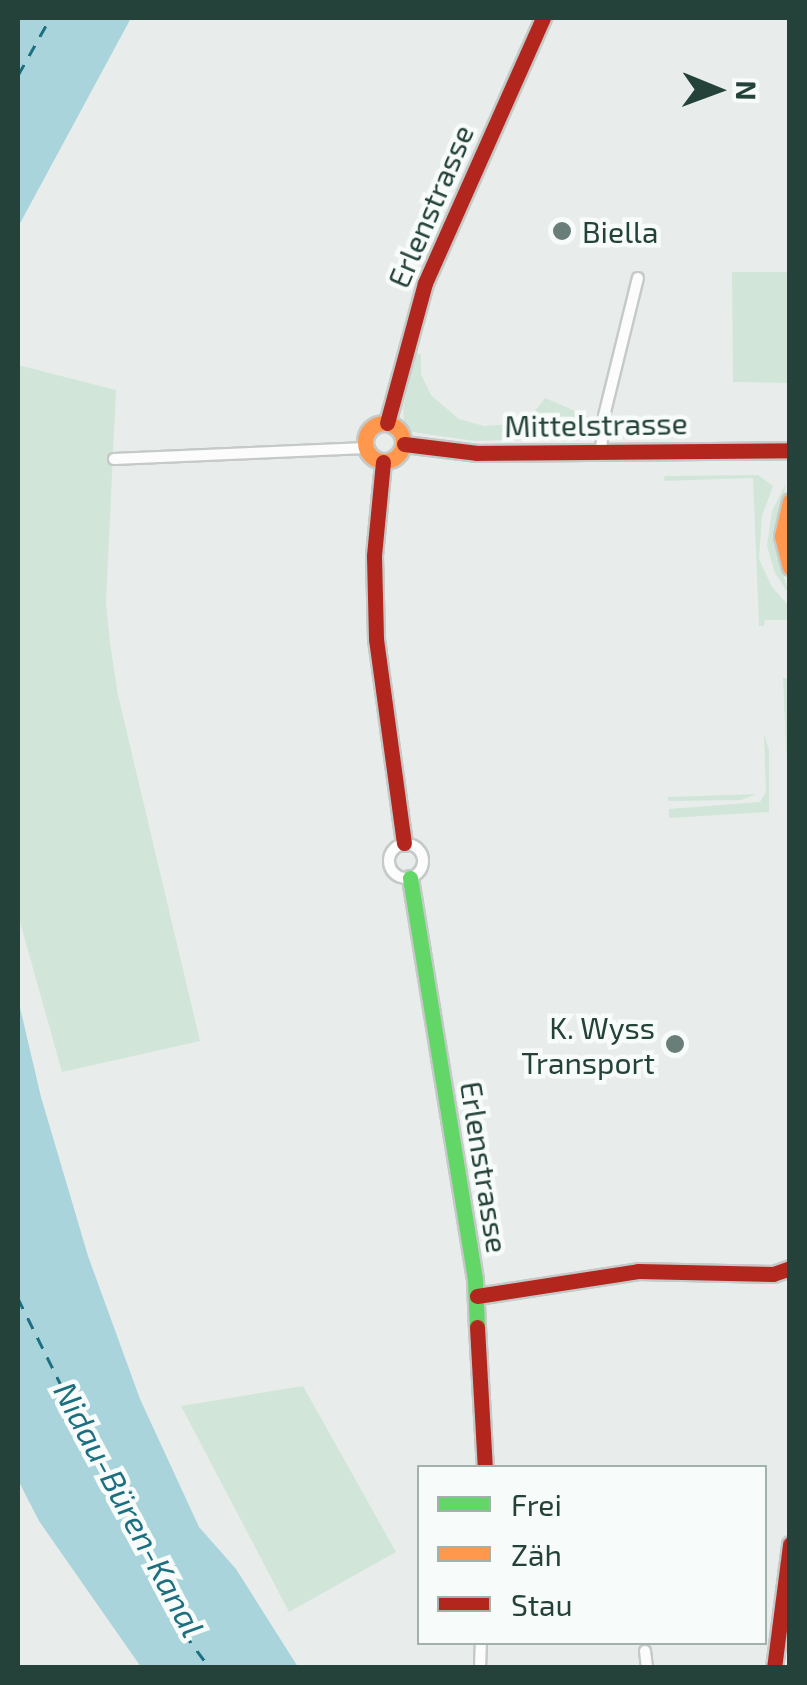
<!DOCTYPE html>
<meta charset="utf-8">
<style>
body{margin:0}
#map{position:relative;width:807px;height:1685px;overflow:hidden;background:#e8edeb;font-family:"Exo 2",sans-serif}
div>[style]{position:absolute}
.green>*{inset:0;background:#d1e6d8}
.water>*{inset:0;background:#a9d4db}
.ferry>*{height:2.5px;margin-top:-1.25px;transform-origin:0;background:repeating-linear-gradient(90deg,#1c6f80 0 12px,transparent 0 22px)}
.roads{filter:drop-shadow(2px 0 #c5cac8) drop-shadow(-2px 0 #c5cac8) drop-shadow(0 2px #c5cac8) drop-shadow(0 -2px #c5cac8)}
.street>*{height:10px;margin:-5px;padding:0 5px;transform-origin:5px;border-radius:5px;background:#fcfcfc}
.street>.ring{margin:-5px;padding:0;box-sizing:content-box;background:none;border:10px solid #fcfcfc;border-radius:50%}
.fast>*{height:15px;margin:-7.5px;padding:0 7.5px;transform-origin:7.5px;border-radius:7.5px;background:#63d668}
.slow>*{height:15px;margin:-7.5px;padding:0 7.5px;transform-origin:7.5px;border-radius:7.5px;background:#ff974d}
.slow>.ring{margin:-7.5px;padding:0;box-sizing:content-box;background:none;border:15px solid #ff974d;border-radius:50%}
.jam>*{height:15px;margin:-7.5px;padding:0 7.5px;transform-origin:7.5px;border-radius:7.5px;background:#b3261e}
.dots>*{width:28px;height:28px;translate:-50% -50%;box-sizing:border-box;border:5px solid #f7fbf9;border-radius:50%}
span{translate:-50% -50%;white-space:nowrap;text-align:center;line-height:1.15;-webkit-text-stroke:9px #f7fbf9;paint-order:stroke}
.street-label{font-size:30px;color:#24423a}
.poi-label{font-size:30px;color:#24423a}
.left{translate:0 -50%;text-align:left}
.right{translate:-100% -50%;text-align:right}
.water-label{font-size:32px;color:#1c6f80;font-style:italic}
.frame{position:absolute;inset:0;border:20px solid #24423a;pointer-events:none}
.legend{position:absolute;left:417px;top:1465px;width:350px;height:180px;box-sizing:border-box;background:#f7fbf9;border:2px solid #a3b1ad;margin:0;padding:12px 18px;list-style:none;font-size:30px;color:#24423a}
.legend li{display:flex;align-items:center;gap:20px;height:50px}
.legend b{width:50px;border:2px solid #a3b1ad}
.north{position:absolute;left:667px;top:40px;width:100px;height:100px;-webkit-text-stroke:8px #f7fbf9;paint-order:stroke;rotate:91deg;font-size:28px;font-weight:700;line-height:40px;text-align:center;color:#24423a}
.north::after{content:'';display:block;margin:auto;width:35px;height:45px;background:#24423a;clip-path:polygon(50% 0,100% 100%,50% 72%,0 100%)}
</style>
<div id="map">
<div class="green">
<i style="clip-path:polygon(732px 272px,789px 272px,789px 383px,733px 382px)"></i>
<i style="clip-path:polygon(415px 352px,421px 355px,421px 374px,431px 395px,459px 419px,484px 426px,513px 424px,532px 415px,545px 398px,594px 419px,594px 432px,589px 438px,475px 441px,412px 432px,404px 422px,403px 409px)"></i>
<i style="clip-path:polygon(18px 365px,116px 390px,106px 603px,110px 643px,118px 695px,200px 1041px,62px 1072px,18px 915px)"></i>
<i style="clip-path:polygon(758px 475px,773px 486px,762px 516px,759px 559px,772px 587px,790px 607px,789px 620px,765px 620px,764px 626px,759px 626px,753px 478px,663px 481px,665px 476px)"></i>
<i style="clip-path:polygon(785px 485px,782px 570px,789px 594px,775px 573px,767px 546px,772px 511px)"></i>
<i style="clip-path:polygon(783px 678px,789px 678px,789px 795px,786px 746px)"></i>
<i style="clip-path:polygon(764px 734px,769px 750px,769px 812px,669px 818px,669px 809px,760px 802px,766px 792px)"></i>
<i style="clip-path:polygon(756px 794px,741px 800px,668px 801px,668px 797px)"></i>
<i style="clip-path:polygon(303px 1386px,396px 1552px,289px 1612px,181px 1406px)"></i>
</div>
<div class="water">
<i style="clip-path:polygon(18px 18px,131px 18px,18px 227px)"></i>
<i style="clip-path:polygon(18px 999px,41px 1097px,88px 1256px,140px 1399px,199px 1527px,236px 1569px,298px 1667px,141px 1667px,39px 1521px,18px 1480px)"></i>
</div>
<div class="ferry">
<i style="left:18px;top:75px;width:65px;rotate:-60.7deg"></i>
<i style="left:18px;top:1298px;width:374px;rotate:63.6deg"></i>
<i style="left:184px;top:1633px;width:44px;rotate:53.4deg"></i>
</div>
<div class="roads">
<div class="street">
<i style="left:601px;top:451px;width:35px;rotate:-85deg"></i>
<i style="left:604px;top:416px;width:142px;rotate:-76.2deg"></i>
<i style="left:114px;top:459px;width:252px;rotate:-2.5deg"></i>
<i class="ring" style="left:389px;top:844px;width:24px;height:24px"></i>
<i style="left:645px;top:1651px;width:17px;rotate:83deg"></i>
<i style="left:480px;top:1668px;width:26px;rotate:-88deg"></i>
</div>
<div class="fast">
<i style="left:410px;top:878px;width:407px;rotate:80.8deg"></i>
<i style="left:475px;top:1280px;width:47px;rotate:87.6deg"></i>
</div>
<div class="slow">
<i class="ring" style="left:365px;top:423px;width:23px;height:23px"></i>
<i style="left:790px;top:501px;width:36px;rotate:103deg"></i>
<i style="left:782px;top:536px;width:32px;rotate:76deg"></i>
</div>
<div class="jam">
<i style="left:387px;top:423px;width:145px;rotate:-74.8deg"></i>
<i style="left:425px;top:283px;width:290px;rotate:-66deg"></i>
<i style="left:404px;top:444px;width:74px;rotate:7deg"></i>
<i style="left:477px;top:453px;width:313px;rotate:-0.5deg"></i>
<i style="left:383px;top:462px;width:94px;rotate:95.5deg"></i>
<i style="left:374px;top:556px;width:83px;rotate:88.6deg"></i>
<i style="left:376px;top:639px;width:206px;rotate:82.2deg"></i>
<i style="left:477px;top:1296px;width:163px;rotate:-8.8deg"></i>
<i style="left:638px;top:1271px;width:135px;rotate:1.3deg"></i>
<i style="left:773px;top:1274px;width:18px;rotate:-19deg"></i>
<i style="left:477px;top:1327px;width:141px;rotate:86.8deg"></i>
<i style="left:774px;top:1668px;width:125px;rotate:-82.6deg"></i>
</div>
</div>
<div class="dots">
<i style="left:562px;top:231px;background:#697e78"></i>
<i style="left:675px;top:1044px;background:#697e78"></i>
</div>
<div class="street-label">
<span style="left:430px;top:206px;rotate:-67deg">Erlenstrasse</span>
<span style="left:596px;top:424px;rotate:-1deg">Mittelstrasse</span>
<span style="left:485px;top:1167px;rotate:81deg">Erlenstrasse</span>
</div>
<div class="poi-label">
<span class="left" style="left:582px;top:231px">Biella</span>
<span class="right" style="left:655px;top:1044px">K. Wyss<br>Transport</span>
</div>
<div class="water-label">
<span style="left:130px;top:1509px;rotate:62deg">Nidau-Büren-Kanal</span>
</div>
<div class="frame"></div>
<ul class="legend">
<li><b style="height:12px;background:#63d668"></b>Frei</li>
<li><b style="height:12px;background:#ff974d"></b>Zäh</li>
<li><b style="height:12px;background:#b3261e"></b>Stau</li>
</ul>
<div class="north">N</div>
</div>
